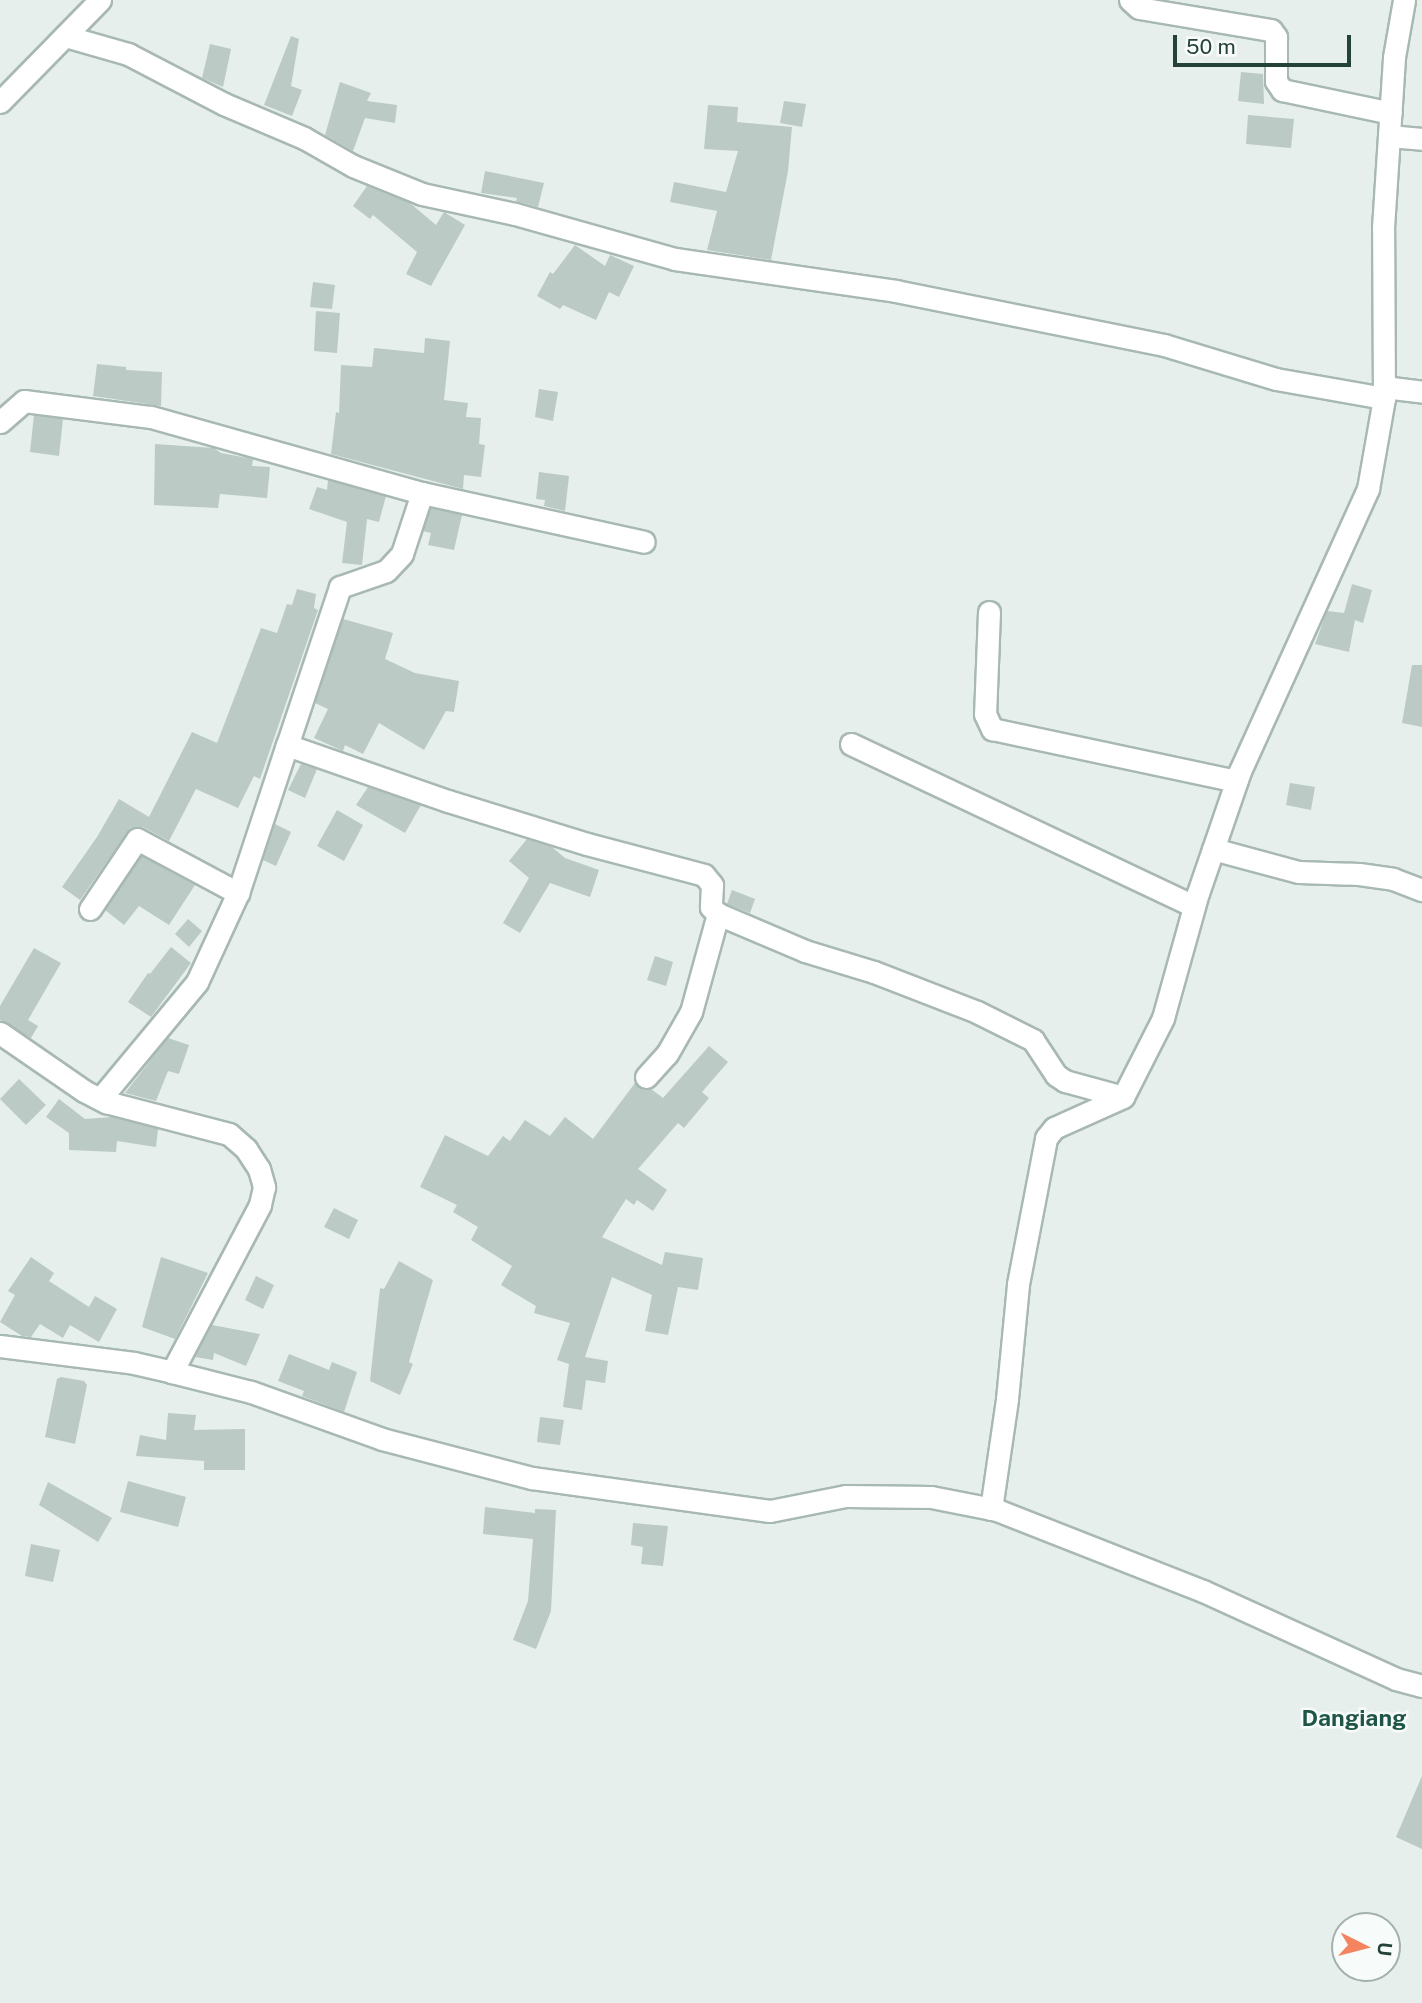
<!DOCTYPE html>
<style>
body{margin:0}
#map{position:relative;width:1422px;height:2003px;overflow:hidden;background:#e6efeb;font-family:"Public Sans",sans-serif}
div>[style]{position:absolute}
.building>*{inset:0;background:#bbcac4}
.roads{filter:drop-shadow(2px 0 #a8b8b2) drop-shadow(-2px 0 #a8b8b2) drop-shadow(0 2px #a8b8b2) drop-shadow(0 -2px #a8b8b2)}
.minor>*{height:21px;margin:-10.5px;padding:0 10.5px;transform-origin:10.5px;border-radius:10.5px;background:#fff}
span{translate:-50% -50%;white-space:nowrap;text-align:center;line-height:1.15;-webkit-text-stroke:5px #f7fbf9;paint-order:stroke}
.quarter-label{font-size:23px;color:#1f5548;font-weight:700}
.north{position:absolute;left:1331px;top:1912px;width:70px;height:70px;box-sizing:border-box;background:#f7fbf9;border:2px solid #a3b1ad;border-radius:50%;rotate:96deg;font-size:19px;font-weight:700;line-height:28px;text-align:center;color:#24423a}
.north::after{content:'';display:block;margin:auto;width:24px;height:32px;background:#f4845f;clip-path:polygon(50% 0,100% 100%,50% 72%,0 100%)}
.scale{position:absolute;left:1173px;top:35px;width:178px;height:32px;box-sizing:border-box;border:4px solid #24423a;border-top:0;padding-left:9px;font-size:21px;line-height:24px;white-space:nowrap;color:#24423a;-webkit-text-stroke:5px #f7fbf9;paint-order:stroke}
</style>
<div id="map">
<div class="building">
<i style="clip-path:polygon(291px 36px,299px 39px,291px 86px,302px 90px,292px 116px,264px 105px)"></i>
<i style="clip-path:polygon(210px 44px,231px 49px,223px 87px,202px 78px)"></i>
<i style="clip-path:polygon(1241px 72px,1263px 74px,1264px 104px,1238px 101px)"></i>
<i style="clip-path:polygon(340px 82px,371px 93px,367px 101px,397px 105px,395px 123px,365px 118px,353px 151px,325px 135px)"></i>
<i style="clip-path:polygon(784px 101px,806px 104px,802px 127px,780px 123px)"></i>
<i style="clip-path:polygon(708px 105px,738px 107px,737px 122px,792px 127px,788px 171px,771px 260px,707px 250px,717px 211px,670px 202px,674px 182px,726px 192px,738px 151px,704px 149px)"></i>
<i style="clip-path:polygon(1248px 115px,1294px 119px,1291px 148px,1246px 144px)"></i>
<i style="clip-path:polygon(485px 171px,544px 183px,538px 207px,516px 201px,517px 198px,481px 193px)"></i>
<i style="clip-path:polygon(367px 186px,410px 203px,436px 225px,444px 212px,465px 225px,431px 286px,406px 274px,417px 252px,373px 215px,370px 219px,353px 206px)"></i>
<i style="clip-path:polygon(575px 245px,605px 266px,610px 255px,634px 266px,619px 297px,609px 292px,596px 320px,563px 305px,560px 309px,537px 296px,550px 272px,553px 274px)"></i>
<i style="clip-path:polygon(313px 282px,335px 285px,332px 309px,310px 307px)"></i>
<i style="clip-path:polygon(316px 311px,340px 313px,337px 353px,314px 351px)"></i>
<i style="clip-path:polygon(425px 338px,450px 341px,444px 400px,468px 403px,466px 417px,481px 418px,479px 444px,485px 445px,481px 477px,464px 475px,463px 489px,331px 454px,336px 412px,339px 413px,341px 365px,372px 367px,374px 348px,424px 353px)"></i>
<i style="clip-path:polygon(97px 364px,126px 367px,126px 370px,162px 372px,161px 406px,93px 396px)"></i>
<i style="clip-path:polygon(539px 389px,558px 392px,553px 421px,535px 417px)"></i>
<i style="clip-path:polygon(34px 415px,63px 419px,59px 456px,30px 452px)"></i>
<i style="clip-path:polygon(155px 444px,214px 448px,221px 453px,253px 459px,252px 466px,270px 467px,267px 498px,220px 494px,218px 508px,154px 505px)"></i>
<i style="clip-path:polygon(539px 472px,569px 476px,565px 511px,544px 506px,545px 500px,536px 499px)"></i>
<i style="clip-path:polygon(328px 480px,386px 496px,379px 522px,367px 519px,362px 565px,342px 563px,347px 522px,309px 509px,317px 487px,327px 490px)"></i>
<i style="clip-path:polygon(431px 508px,462px 515px,454px 550px,428px 545px,431px 533px,423px 531px)"></i>
<i style="clip-path:polygon(1352px 584px,1372px 590px,1363px 623px,1355px 620px,1349px 652px,1315px 644px,1327px 611px,1344px 613px)"></i>
<i style="clip-path:polygon(297px 589px,316px 594px,314px 608px,318px 610px,260px 779px,254px 776px,238px 808px,196px 789px,169px 841px,143px 827px,130px 828px,80px 900px,62px 887px,97px 837px,119px 799px,149px 817px,192px 732px,217px 743px,261px 628px,277px 633px,287px 604px,292px 605px)"></i>
<i style="clip-path:polygon(343px 619px,393px 633px,385px 659px,415px 673px,459px 681px,454px 712px,446px 711px,424px 750px,379px 723px,363px 754px,345px 745px,343px 751px,314px 738px,328px 709px,315px 703px)"></i>
<i style="clip-path:polygon(1412px 665px,1422px 665px,1422px 727px,1402px 723px)"></i>
<i style="clip-path:polygon(301px 764px,317px 769px,305px 798px,288px 790px)"></i>
<i style="clip-path:polygon(1290px 783px,1315px 787px,1311px 810px,1286px 805px)"></i>
<i style="clip-path:polygon(368px 787px,421px 805px,405px 833px,356px 805px)"></i>
<i style="clip-path:polygon(337px 810px,363px 825px,344px 861px,317px 846px)"></i>
<i style="clip-path:polygon(275px 824px,291px 832px,276px 866px,263px 860px)"></i>
<i style="clip-path:polygon(527px 839px,552px 847px,565px 858px,599px 870px,590px 897px,550px 883px,520px 933px,503px 923px,529px 878px,509px 861px)"></i>
<i style="clip-path:polygon(141px 856px,195px 885px,169px 925px,139px 906px,124px 925px,105px 910px)"></i>
<i style="clip-path:polygon(732px 890px,755px 899px,750px 913px,727px 904px)"></i>
<i style="clip-path:polygon(188px 919px,202px 931px,189px 947px,175px 934px)"></i>
<i style="clip-path:polygon(171px 947px,191px 963px,151px 1017px,128px 1002px,148px 973px,150px 974px)"></i>
<i style="clip-path:polygon(34px 948px,61px 963px,28px 1020px,38px 1026px,31px 1038px,0 1020px,0 1006px)"></i>
<i style="clip-path:polygon(655px 956px,673px 962px,666px 986px,647px 980px)"></i>
<i style="clip-path:polygon(168px 1038px,189px 1045px,179px 1074px,168px 1071px,156px 1101px,125px 1093px)"></i>
<i style="clip-path:polygon(709px 1046px,728px 1062px,702px 1092px,709px 1098px,684px 1128px,678px 1123px,638px 1169px,667px 1190px,653px 1211px,637px 1200px,634px 1205px,626px 1199px,602px 1237px,662px 1265px,665px 1252px,703px 1258px,698px 1290px,678px 1287px,668px 1335px,645px 1331px,652px 1295px,612px 1277px,585px 1357px,608px 1361px,605px 1383px,586px 1380px,582px 1410px,563px 1407px,569px 1364px,557px 1360px,570px 1323px,534px 1313px,536px 1306px,501px 1285px,512px 1266px,471px 1240px,478px 1227px,453px 1212px,457px 1205px,420px 1187px,445px 1135px,488px 1156px,503px 1136px,510px 1141px,525px 1120px,550px 1136px,565px 1117px,593px 1139px,635px 1083px,643px 1090px,651px 1089px,663px 1098px)"></i>
<i style="clip-path:polygon(19px 1079px,46px 1105px,26px 1125px,0 1099px)"></i>
<i style="clip-path:polygon(59px 1099px,85px 1119px,112px 1117px,158px 1129px,156px 1147px,117px 1141px,116px 1152px,69px 1150px,69px 1133px,46px 1117px)"></i>
<i style="clip-path:polygon(334px 1208px,358px 1220px,349px 1239px,324px 1227px)"></i>
<i style="clip-path:polygon(31px 1257px,54px 1273px,49px 1281px,89px 1307px,95px 1296px,117px 1309px,99px 1342px,70px 1325px,63px 1338px,40px 1324px,31px 1337px,22px 1336px,0 1322px,15px 1295px,8px 1291px)"></i>
<i style="clip-path:polygon(161px 1257px,208px 1273px,175px 1339px,142px 1327px)"></i>
<i style="clip-path:polygon(399px 1261px,433px 1280px,409px 1362px,413px 1364px,400px 1395px,370px 1381px,380px 1288px,384px 1289px)"></i>
<i style="clip-path:polygon(256px 1276px,274px 1285px,263px 1309px,245px 1300px)"></i>
<i style="clip-path:polygon(212px 1325px,260px 1334px,246px 1366px,214px 1353px,213px 1360px,195px 1357px)"></i>
<i style="clip-path:polygon(289px 1354px,329px 1370px,332px 1362px,357px 1372px,344px 1412px,302px 1396px,304px 1391px,278px 1381px)"></i>
<i style="clip-path:polygon(61px 1377px,84px 1381px,87px 1385px,75px 1444px,45px 1437px,57px 1379px)"></i>
<i style="clip-path:polygon(168px 1413px,196px 1415px,194px 1430px,245px 1429px,245px 1470px,204px 1470px,204px 1461px,136px 1456px,140px 1435px,166px 1440px)"></i>
<i style="clip-path:polygon(540px 1417px,564px 1420px,560px 1445px,537px 1442px)"></i>
<i style="clip-path:polygon(128px 1481px,186px 1497px,178px 1527px,120px 1512px)"></i>
<i style="clip-path:polygon(48px 1482px,112px 1518px,98px 1542px,39px 1505px)"></i>
<i style="clip-path:polygon(485px 1507px,535px 1513px,535px 1509px,556px 1510px,551px 1611px,536px 1649px,513px 1640px,528px 1601px,533px 1539px,483px 1534px)"></i>
<i style="clip-path:polygon(633px 1523px,668px 1526px,663px 1566px,641px 1564px,643px 1547px,631px 1545px)"></i>
<i style="clip-path:polygon(31px 1544px,60px 1550px,53px 1582px,25px 1576px)"></i>
<i style="clip-path:polygon(1422px 1776px,1422px 1849px,1396px 1837px)"></i>
</div>
<div class="roads">
<div class="minor">
<i style="left:1130px;top:0;width:12px;rotate:42deg"></i>
<i style="left:1139px;top:8px;width:134px;rotate:9.5deg"></i>
<i style="left:1271px;top:30px;width:9px;rotate:54deg"></i>
<i style="left:1276px;top:37px;width:44px;rotate:90deg"></i>
<i style="left:1276px;top:81px;width:11px;rotate:56deg"></i>
<i style="left:1282px;top:90px;width:111px;rotate:11.9deg"></i>
<i style="left:65px;top:36px;width:66px;rotate:15.9deg"></i>
<i style="left:128px;top:54px;width:108px;rotate:27.5deg"></i>
<i style="left:224px;top:104px;width:87px;rotate:23deg"></i>
<i style="left:304px;top:138px;width:56px;rotate:29.7deg"></i>
<i style="left:353px;top:166px;width:74px;rotate:22.1deg"></i>
<i style="left:422px;top:194px;width:95px;rotate:12.1deg"></i>
<i style="left:515px;top:214px;width:166px;rotate:15.7deg"></i>
<i style="left:675px;top:259px;width:223px;rotate:8.2deg"></i>
<i style="left:896px;top:291px;width:273px;rotate:11.4deg"></i>
<i style="left:1164px;top:345px;width:117px;rotate:16.9deg"></i>
<i style="left:1276px;top:379px;width:110px;rotate:10deg"></i>
<i style="left:0;top:102px;width:143px;rotate:-45.6deg"></i>
<i style="left:1389px;top:136px;width:33px;rotate:5deg"></i>
<i style="left:1384px;top:387px;width:38px;rotate:7deg"></i>
<i style="left:0;top:422px;width:32px;rotate:-41deg"></i>
<i style="left:24px;top:401px;width:128px;rotate:7.2deg"></i>
<i style="left:151px;top:417px;width:281px;rotate:15.7deg"></i>
<i style="left:422px;top:493px;width:64px;rotate:108.2deg"></i>
<i style="left:402px;top:554px;width:23px;rotate:133deg"></i>
<i style="left:386px;top:571px;width:49px;rotate:160.8deg"></i>
<i style="left:340px;top:587px;width:167px;rotate:108.5deg"></i>
<i style="left:287px;top:745px;width:170px;rotate:19.2deg"></i>
<i style="left:448px;top:801px;width:145px;rotate:17.2deg"></i>
<i style="left:587px;top:844px;width:121px;rotate:14.8deg"></i>
<i style="left:704px;top:875px;width:13px;rotate:51deg"></i>
<i style="left:712px;top:885px;width:22px;rotate:93deg"></i>
<i style="left:711px;top:907px;width:10px;rotate:45deg"></i>
<i style="left:718px;top:914px;width:95px;rotate:23deg"></i>
<i style="left:805px;top:951px;width:72px;rotate:16.9deg"></i>
<i style="left:874px;top:972px;width:110px;rotate:21.2deg"></i>
<i style="left:977px;top:1012px;width:63px;rotate:26.6deg"></i>
<i style="left:1033px;top:1040px;width:42px;rotate:56.7deg"></i>
<i style="left:1056px;top:1075px;width:11px;rotate:34deg"></i>
<i style="left:1065px;top:1081px;width:60px;rotate:15.4deg"></i>
<i style="left:422px;top:493px;width:227px;rotate:12.4deg"></i>
<i style="left:989px;top:612px;width:102px;rotate:92.2deg"></i>
<i style="left:985px;top:714px;width:17px;rotate:65deg"></i>
<i style="left:992px;top:729px;width:250px;rotate:12deg"></i>
<i style="left:851px;top:744px;width:379px;rotate:25.3deg"></i>
<i style="left:1213px;top:849px;width:89px;rotate:15deg"></i>
<i style="left:1299px;top:872px;width:60px;rotate:1.9deg"></i>
<i style="left:1359px;top:874px;width:34px;rotate:8deg"></i>
<i style="left:1393px;top:879px;width:31px;rotate:21deg"></i>
<i style="left:90px;top:909px;width:84px;rotate:-56.1deg"></i>
<i style="left:137px;top:839px;width:115px;rotate:28.1deg"></i>
<i style="left:0;top:1033px;width:102px;rotate:34.6deg"></i>
<i style="left:84px;top:1091px;width:25px;rotate:27deg"></i>
<i style="left:106px;top:1102px;width:127px;rotate:14.6deg"></i>
<i style="left:229px;top:1134px;width:23px;rotate:41deg"></i>
<i style="left:246px;top:1149px;width:24px;rotate:57deg"></i>
<i style="left:259px;top:1169px;width:19px;rotate:74deg"></i>
<i style="left:264px;top:1187px;width:18px;rotate:103deg"></i>
<i style="left:260px;top:1205px;width:189px;rotate:117.8deg"></i>
<i style="left:646px;top:1077px;width:31px;rotate:-48deg"></i>
<i style="left:667px;top:1054px;width:48px;rotate:-60.3deg"></i>
<i style="left:691px;top:1012px;width:102px;rotate:-74.6deg"></i>
<i style="left:100px;top:1099px;width:152px;rotate:-50.3deg"></i>
<i style="left:197px;top:982px;width:98px;rotate:-65.3deg"></i>
<i style="left:238px;top:893px;width:156px;rotate:-71.7deg"></i>
<i style="left:0;top:1346px;width:135px;rotate:7.2deg"></i>
<i style="left:134px;top:1363px;width:39px;rotate:13deg"></i>
<i style="left:172px;top:1372px;width:81px;rotate:14.2deg"></i>
<i style="left:251px;top:1392px;width:139px;rotate:19.7deg"></i>
<i style="left:382px;top:1439px;width:155px;rotate:14.6deg"></i>
<i style="left:532px;top:1478px;width:240px;rotate:7.9deg"></i>
<i style="left:770px;top:1511px;width:77px;rotate:-11.2deg"></i>
<i style="left:846px;top:1496px;width:85px;rotate:0.7deg"></i>
<i style="left:931px;top:1497px;width:67px;rotate:11.1deg"></i>
<i style="left:997px;top:1510px;width:221px;rotate:21.5deg"></i>
<i style="left:1203px;top:1591px;width:212px;rotate:24.5deg"></i>
<i style="left:1396px;top:1679px;width:27px;rotate:15deg"></i>
<i style="left:991px;top:1509px;width:111px;rotate:-81.7deg"></i>
<i style="left:1007px;top:1399px;width:116px;rotate:-84.5deg"></i>
<i style="left:1018px;top:1284px;width:149px;rotate:-79.1deg"></i>
<i style="left:1046px;top:1138px;width:13px;rotate:-51deg"></i>
<i style="left:1054px;top:1128px;width:76px;rotate:-24.2deg"></i>
<i style="left:1123px;top:1097px;width:89px;rotate:-63.1deg"></i>
<i style="left:1163px;top:1018px;width:130px;rotate:-74.4deg"></i>
<i style="left:1198px;top:893px;width:129px;rotate:-71deg"></i>
<i style="left:1240px;top:771px;width:310px;rotate:-65.6deg"></i>
<i style="left:1368px;top:489px;width:92px;rotate:-80deg"></i>
<i style="left:1384px;top:398px;width:170px;rotate:-90.3deg"></i>
<i style="left:1383px;top:228px;width:171px;rotate:-86.3deg"></i>
<i style="left:1394px;top:57px;width:58px;rotate:-80deg"></i>
</div>
</div>
<div class="quarter-label">
<span style="left:1354px;top:1718px">Dangiang</span>
</div>
<div class="north">U</div>
<div class="scale">50 m</div>
</div>
